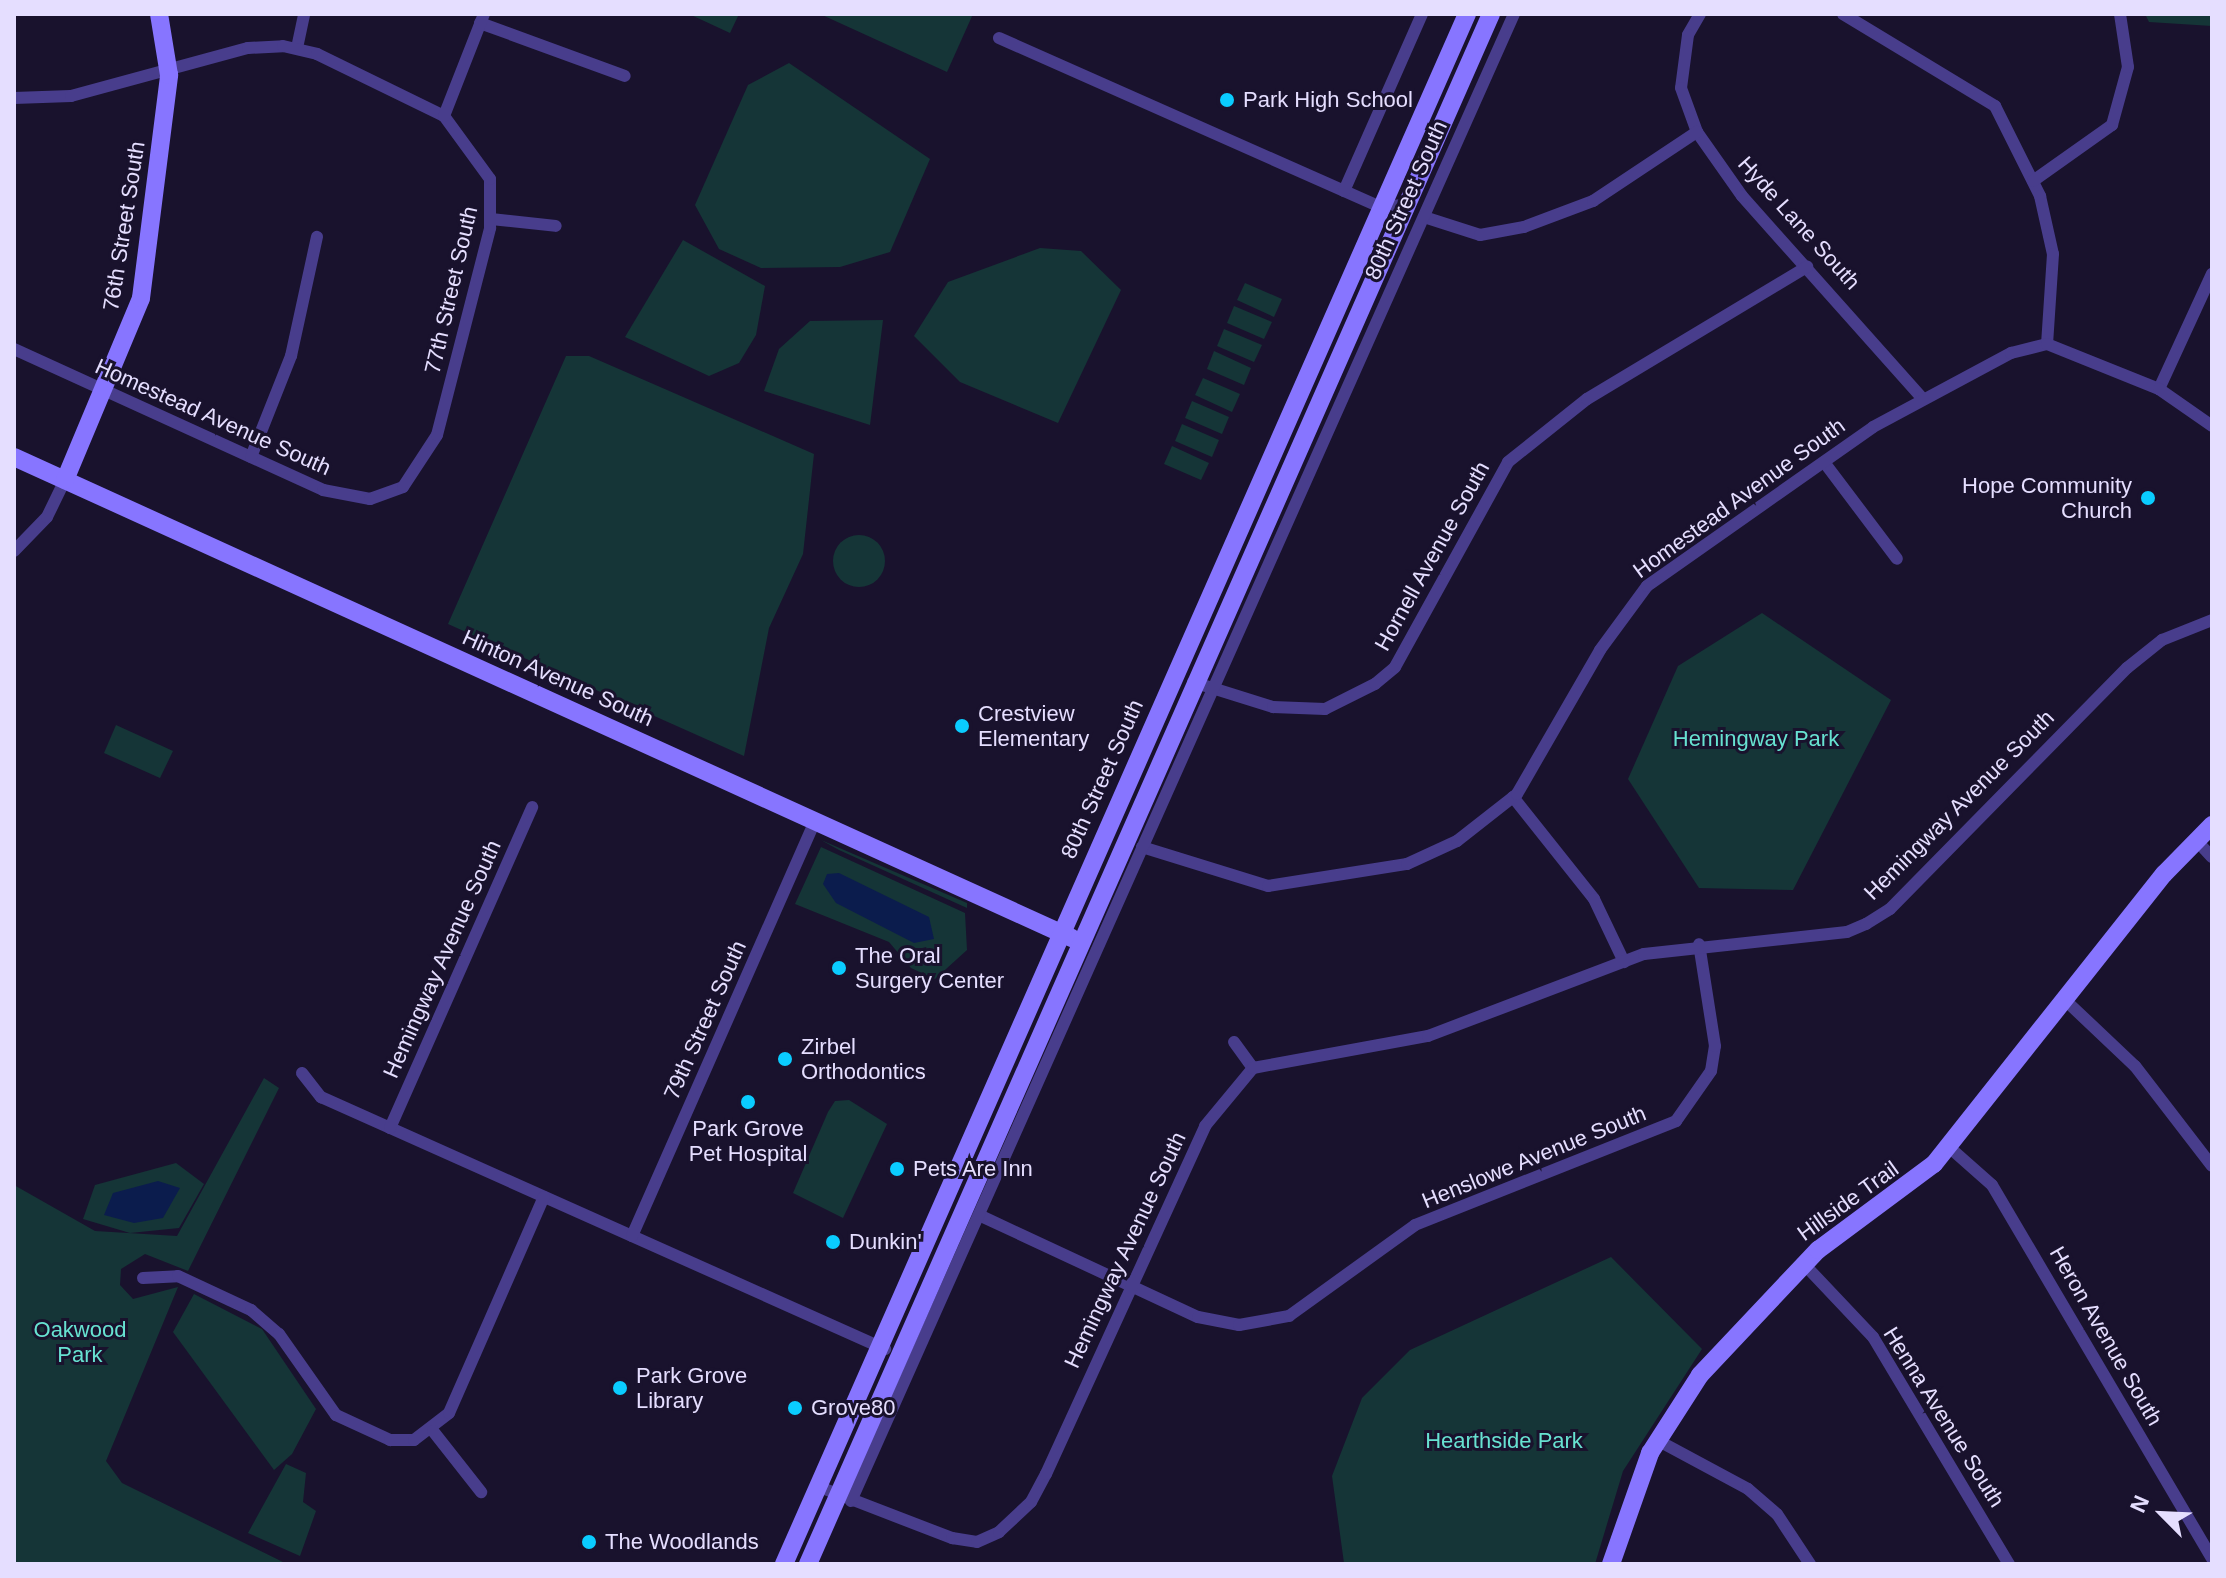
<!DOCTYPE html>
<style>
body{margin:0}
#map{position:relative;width:2226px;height:1578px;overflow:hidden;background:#19122d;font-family:Helvetica,sans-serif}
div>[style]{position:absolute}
.green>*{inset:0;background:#153537}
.round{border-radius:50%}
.water>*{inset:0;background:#0b1c4d}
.street>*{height:12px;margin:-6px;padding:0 6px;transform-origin:6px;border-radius:6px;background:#483d8c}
.secondary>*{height:18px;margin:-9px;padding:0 9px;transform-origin:9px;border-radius:9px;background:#8775ff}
.dots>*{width:22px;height:22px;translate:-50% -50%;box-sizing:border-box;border:4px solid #19122d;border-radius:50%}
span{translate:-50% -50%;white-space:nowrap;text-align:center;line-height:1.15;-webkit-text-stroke:6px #19122d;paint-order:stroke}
.poi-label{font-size:22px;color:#e5deff}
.left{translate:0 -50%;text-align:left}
.right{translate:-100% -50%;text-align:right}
.street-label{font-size:22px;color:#e5deff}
.park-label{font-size:22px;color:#67e2d1}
.frame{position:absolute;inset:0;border:16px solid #e5deff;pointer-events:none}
.north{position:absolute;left:2122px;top:1474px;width:80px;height:80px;-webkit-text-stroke:6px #19122d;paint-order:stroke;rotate:294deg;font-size:22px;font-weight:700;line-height:32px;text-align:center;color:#e5deff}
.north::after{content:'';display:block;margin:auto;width:28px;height:36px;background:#e5deff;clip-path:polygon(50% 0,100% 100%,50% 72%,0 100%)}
</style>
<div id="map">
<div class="green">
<i style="clip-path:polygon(689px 14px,739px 14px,730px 33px)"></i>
<i style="clip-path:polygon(820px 14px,973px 14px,947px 72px)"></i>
<i style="clip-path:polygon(2145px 14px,2212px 14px,2212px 26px,2149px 22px)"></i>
<i style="clip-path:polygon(789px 63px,930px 159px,890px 252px,840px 267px,761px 268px,719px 249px,695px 205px,748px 85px)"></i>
<i style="clip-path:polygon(683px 240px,765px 286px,756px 335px,739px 363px,709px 376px,625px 337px)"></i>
<i style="clip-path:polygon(1040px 248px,1081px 251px,1121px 290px,1058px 423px,960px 382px,914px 336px,948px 282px)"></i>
<i style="clip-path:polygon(1245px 283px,1282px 299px,1274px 317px,1237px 300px)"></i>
<i style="clip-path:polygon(1234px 306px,1272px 322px,1264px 339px,1227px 323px)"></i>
<i style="clip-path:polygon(883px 320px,870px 425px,764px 391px,779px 349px,810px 321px)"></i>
<i style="clip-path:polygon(1224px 329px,1262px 345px,1254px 362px,1217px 346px)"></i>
<i style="clip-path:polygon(1214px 351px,1251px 368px,1244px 385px,1207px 369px)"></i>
<i style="clip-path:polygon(566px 356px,589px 356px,814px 454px,803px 554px,769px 628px,744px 756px,448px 624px)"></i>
<i style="clip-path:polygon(1203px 378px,1240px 394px,1232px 412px,1195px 395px)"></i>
<i style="clip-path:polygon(1192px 401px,1229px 417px,1222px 434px,1185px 418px)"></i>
<i style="clip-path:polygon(1182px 424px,1219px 440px,1212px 457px,1175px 441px)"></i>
<i style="clip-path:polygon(1172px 446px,1209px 463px,1201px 480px,1164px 464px)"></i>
<i class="round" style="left:833px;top:535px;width:52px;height:52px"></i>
<i style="clip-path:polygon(1762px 613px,1891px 700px,1793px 890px,1699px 888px,1628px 779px,1678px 666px)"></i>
<i style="clip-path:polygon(116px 725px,173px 751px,160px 778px,104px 753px)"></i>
<i style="clip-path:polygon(821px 840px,967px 903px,967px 908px,839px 850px)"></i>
<i style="clip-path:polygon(821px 847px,965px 913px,967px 950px,935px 979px,911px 968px,889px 942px,795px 904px)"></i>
<i style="clip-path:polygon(264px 1078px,279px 1088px,188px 1271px,145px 1254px,121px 1269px,120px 1285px,133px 1299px,178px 1287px,106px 1461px,122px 1483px,287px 1564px,14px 1564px,14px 1185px,95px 1231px,177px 1236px)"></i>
<i style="clip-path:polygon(849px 1100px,887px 1124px,843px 1218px,793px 1193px,828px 1112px,835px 1101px)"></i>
<i style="clip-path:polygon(176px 1163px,204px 1184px,179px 1228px,130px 1233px,83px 1219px,95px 1185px)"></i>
<i style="clip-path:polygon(1611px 1257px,1702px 1349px,1623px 1471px,1595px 1564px,1344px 1563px,1332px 1476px,1362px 1398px,1410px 1350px)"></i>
<i style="clip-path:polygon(194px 1294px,262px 1329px,316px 1409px,292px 1454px,274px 1470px,173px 1332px)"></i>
<i style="clip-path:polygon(286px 1464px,306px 1473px,303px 1502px,316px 1511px,300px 1556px,248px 1533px)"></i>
</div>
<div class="water">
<i style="clip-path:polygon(839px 873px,929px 917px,934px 939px,914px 943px,836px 903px,823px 884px,827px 874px)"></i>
<i style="clip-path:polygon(158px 1181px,180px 1188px,163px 1218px,134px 1223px,104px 1215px,113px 1193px)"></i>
</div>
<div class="street">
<i style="left:1700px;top:14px;width:24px;rotate:120deg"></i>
<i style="left:1688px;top:35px;width:53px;rotate:97.5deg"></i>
<i style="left:1681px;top:88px;width:47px;rotate:70deg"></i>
<i style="left:1697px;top:132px;width:78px;rotate:54.9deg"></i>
<i style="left:1742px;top:196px;width:269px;rotate:48.3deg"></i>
<i style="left:1843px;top:14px;width:178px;rotate:31.2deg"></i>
<i style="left:1995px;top:106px;width:101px;rotate:63.4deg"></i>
<i style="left:2040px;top:196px;width:59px;rotate:77.4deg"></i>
<i style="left:2053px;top:254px;width:90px;rotate:93.8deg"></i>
<i style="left:480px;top:23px;width:154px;rotate:20.1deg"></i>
<i style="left:999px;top:38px;width:419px;rotate:23.9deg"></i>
<i style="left:1382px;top:208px;width:24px;rotate:-9deg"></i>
<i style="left:297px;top:48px;width:35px;rotate:-78deg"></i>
<i style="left:14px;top:98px;width:57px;rotate:-2deg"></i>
<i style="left:71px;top:96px;width:183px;rotate:-15.2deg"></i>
<i style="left:248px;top:48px;width:35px;rotate:-3deg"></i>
<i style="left:283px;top:46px;width:35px;rotate:13deg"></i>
<i style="left:317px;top:54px;width:141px;rotate:26deg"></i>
<i style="left:2033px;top:181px;width:97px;rotate:-35.3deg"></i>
<i style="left:2112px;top:125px;width:60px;rotate:-74.6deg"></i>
<i style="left:2128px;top:67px;width:54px;rotate:-98.6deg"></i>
<i style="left:1344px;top:191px;width:193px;rotate:-66.2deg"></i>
<i style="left:1424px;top:217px;width:59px;rotate:17.8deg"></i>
<i style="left:1480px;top:235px;width:45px;rotate:-10.3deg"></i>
<i style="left:1524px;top:227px;width:74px;rotate:-20.6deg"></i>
<i style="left:1593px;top:201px;width:125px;rotate:-33.6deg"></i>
<i style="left:491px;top:219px;width:65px;rotate:6.1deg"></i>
<i style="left:14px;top:349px;width:340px;rotate:24.5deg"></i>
<i style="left:323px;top:490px;width:48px;rotate:10.8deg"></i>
<i style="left:370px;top:499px;width:35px;rotate:-20deg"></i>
<i style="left:403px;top:487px;width:62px;rotate:-56.8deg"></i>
<i style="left:437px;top:435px;width:214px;rotate:-75.6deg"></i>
<i style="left:490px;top:228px;width:49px;rotate:-90deg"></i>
<i style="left:490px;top:179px;width:78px;rotate:-126.1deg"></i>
<i style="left:444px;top:116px;width:110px;rotate:-68.6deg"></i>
<i style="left:2159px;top:389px;width:127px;rotate:-65.3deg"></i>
<i style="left:251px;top:457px;width:109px;rotate:-68.4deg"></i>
<i style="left:291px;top:356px;width:122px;rotate:-77.7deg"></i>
<i style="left:1824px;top:462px;width:121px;rotate:53deg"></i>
<i style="left:14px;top:551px;width:47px;rotate:-45.9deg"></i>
<i style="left:47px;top:517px;width:41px;rotate:-64.1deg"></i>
<i style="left:1193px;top:682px;width:84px;rotate:17.4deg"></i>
<i style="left:1273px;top:707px;width:52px;rotate:2.2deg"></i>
<i style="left:1325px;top:709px;width:56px;rotate:-26.6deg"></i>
<i style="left:1375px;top:684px;width:26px;rotate:-40deg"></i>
<i style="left:1395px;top:667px;width:234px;rotate:-61.1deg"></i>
<i style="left:1508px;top:462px;width:101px;rotate:-38.6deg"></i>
<i style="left:1587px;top:399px;width:257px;rotate:-31deg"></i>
<i style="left:1513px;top:797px;width:130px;rotate:51.5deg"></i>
<i style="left:1594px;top:899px;width:70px;rotate:64.5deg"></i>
<i style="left:2196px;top:840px;width:23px;rotate:47deg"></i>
<i style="left:1142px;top:847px;width:132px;rotate:17.2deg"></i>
<i style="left:1268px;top:886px;width:141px;rotate:-9deg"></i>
<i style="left:1407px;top:864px;width:55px;rotate:-24.7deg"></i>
<i style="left:1457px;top:841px;width:76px;rotate:-38.1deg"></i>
<i style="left:1517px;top:794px;width:166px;rotate:-60deg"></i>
<i style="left:1600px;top:650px;width:79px;rotate:-53.7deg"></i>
<i style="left:1647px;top:586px;width:276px;rotate:-35.1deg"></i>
<i style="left:1873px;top:427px;width:157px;rotate:-28.2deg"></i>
<i style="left:2011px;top:353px;width:37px;rotate:-14deg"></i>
<i style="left:2047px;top:344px;width:121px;rotate:21.9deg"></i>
<i style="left:2159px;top:389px;width:65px;rotate:34.9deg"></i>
<i style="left:2063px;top:998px;width:99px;rotate:43.4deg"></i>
<i style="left:2135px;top:1066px;width:126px;rotate:52.4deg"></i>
<i style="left:1234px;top:1042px;width:32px;rotate:54deg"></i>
<i style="left:302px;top:1073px;width:31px;rotate:52deg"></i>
<i style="left:321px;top:1097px;width:618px;rotate:24.08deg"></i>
<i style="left:390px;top:1128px;width:351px;rotate:-66.1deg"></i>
<i style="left:1949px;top:1147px;width:57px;rotate:41.5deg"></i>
<i style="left:1992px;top:1185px;width:434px;rotate:59.5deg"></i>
<i style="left:981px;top:1216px;width:239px;rotate:25deg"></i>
<i style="left:1198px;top:1317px;width:42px;rotate:11deg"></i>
<i style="left:1239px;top:1325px;width:51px;rotate:-10.2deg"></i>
<i style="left:1289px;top:1316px;width:155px;rotate:-35.8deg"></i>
<i style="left:1415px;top:1225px;width:281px;rotate:-21.7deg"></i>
<i style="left:1676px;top:1121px;width:61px;rotate:-55deg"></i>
<i style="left:1711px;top:1071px;width:25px;rotate:-81deg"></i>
<i style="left:1715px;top:1046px;width:103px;rotate:-98.9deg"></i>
<i style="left:632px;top:1236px;width:453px;rotate:-66.2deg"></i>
<i style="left:1803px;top:1263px;width:102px;rotate:46.6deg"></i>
<i style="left:1873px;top:1337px;width:265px;rotate:59.1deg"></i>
<i style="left:143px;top:1278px;width:35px;rotate:-3deg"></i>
<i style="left:178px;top:1276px;width:81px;rotate:25deg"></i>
<i style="left:251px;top:1310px;width:37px;rotate:41deg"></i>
<i style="left:279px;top:1334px;width:99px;rotate:54.9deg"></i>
<i style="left:336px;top:1415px;width:60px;rotate:24.8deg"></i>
<i style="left:390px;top:1440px;width:24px"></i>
<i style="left:414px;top:1440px;width:44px;rotate:-37.6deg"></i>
<i style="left:449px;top:1413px;width:236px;rotate:-66.3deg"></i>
<i style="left:433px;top:1431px;width:78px;rotate:51.8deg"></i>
<i style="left:1657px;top:1440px;width:103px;rotate:28.3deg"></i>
<i style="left:1748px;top:1489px;width:38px;rotate:41deg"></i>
<i style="left:1777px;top:1514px;width:60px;rotate:56.6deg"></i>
<i style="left:817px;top:1486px;width:145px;rotate:21.1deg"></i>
<i style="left:952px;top:1538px;width:25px;rotate:9deg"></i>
<i style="left:977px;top:1542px;width:24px;rotate:-24deg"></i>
<i style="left:999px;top:1532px;width:44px;rotate:-43.2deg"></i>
<i style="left:1031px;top:1502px;width:32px;rotate:-62deg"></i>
<i style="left:1046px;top:1474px;width:383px;rotate:-65.4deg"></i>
<i style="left:1205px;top:1126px;width:75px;rotate:-50.4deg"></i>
<i style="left:1253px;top:1068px;width:178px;rotate:-10.4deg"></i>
<i style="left:1428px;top:1036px;width:231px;rotate:-20.8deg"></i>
<i style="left:1644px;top:954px;width:204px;rotate:-6.2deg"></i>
<i style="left:1847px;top:932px;width:21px;rotate:-23deg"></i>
<i style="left:1866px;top:924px;width:28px;rotate:-32deg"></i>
<i style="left:1890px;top:909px;width:338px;rotate:-45.5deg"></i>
<i style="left:2127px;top:668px;width:45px;rotate:-38.7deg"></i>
<i style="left:2162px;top:640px;width:54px;rotate:-21.8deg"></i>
<i style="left:851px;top:1501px;width:1628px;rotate:-65.97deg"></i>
</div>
<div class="secondary">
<i style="left:14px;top:457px;width:1162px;rotate:24.45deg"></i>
<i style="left:65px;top:480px;width:197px;rotate:-67.3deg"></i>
<i style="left:141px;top:298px;width:225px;rotate:-82.8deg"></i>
<i style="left:169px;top:75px;width:62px;rotate:-99.3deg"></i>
<i style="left:784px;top:1564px;width:1694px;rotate:-66.22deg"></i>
<i style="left:808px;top:1564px;width:1694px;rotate:-66.22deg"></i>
<i style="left:1611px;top:1564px;width:118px;rotate:-70.6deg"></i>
<i style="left:1650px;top:1453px;width:93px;rotate:-57.3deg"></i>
<i style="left:1700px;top:1375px;width:172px;rotate:-46.7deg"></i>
<i style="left:1818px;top:1250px;width:144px;rotate:-36.6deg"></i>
<i style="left:1934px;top:1164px;width:370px;rotate:-51.6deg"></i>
<i style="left:2164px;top:874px;width:69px;rotate:-45.6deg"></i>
</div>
<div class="dots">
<i style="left:1227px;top:100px;background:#0accff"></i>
<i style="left:2148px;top:498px;background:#0accff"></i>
<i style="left:962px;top:726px;background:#0accff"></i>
<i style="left:839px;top:968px;background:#0accff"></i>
<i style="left:785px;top:1059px;background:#0accff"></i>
<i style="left:748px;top:1102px;background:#0accff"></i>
<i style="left:897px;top:1169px;background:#0accff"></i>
<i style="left:833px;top:1242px;background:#0accff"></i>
<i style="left:620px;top:1388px;background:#0accff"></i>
<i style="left:795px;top:1408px;background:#0accff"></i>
<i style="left:589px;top:1542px;background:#0accff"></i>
</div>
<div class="poi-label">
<span class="left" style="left:1243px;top:100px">Park High School</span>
<span class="right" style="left:2132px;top:498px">Hope Community<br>Church</span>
<span class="left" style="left:978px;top:726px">Crestview<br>Elementary</span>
<span class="left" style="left:855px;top:968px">The Oral<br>Surgery Center</span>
<span class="left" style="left:801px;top:1059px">Zirbel<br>Orthodontics</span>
<span style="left:748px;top:1141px">Park Grove<br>Pet Hospital</span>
<span class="left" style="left:913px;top:1169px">Pets Are Inn</span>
<span class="left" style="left:849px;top:1242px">Dunkin'</span>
<span class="left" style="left:636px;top:1388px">Park Grove<br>Library</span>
<span class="left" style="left:811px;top:1408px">Grove80</span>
<span class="left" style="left:605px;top:1542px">The Woodlands</span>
</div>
<div class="street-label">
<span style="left:1406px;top:200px;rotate:-66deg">80th Street South</span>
<span style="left:1799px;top:223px;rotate:48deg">Hyde Lane South</span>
<span style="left:124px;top:226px;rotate:-81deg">76th Street South</span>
<span style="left:451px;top:290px;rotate:-77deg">77th Street South</span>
<span style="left:213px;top:417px;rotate:24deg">Homestead Avenue South</span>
<span style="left:1739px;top:498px;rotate:-36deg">Homestead Avenue South</span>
<span style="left:1432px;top:556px;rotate:-61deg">Hornell Avenue South</span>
<span style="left:558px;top:678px;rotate:24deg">Hinton Avenue South</span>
<span style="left:1102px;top:779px;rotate:-66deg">80th Street South</span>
<span style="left:1959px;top:805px;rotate:-45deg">Hemingway Avenue South</span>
<span style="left:442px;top:959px;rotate:-66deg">Hemingway Avenue South</span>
<span style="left:705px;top:1020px;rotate:-66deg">79th Street South</span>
<span style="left:1534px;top:1157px;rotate:-22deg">Henslowe Avenue South</span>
<span style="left:1848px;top:1201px;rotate:-36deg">Hillside Trail</span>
<span style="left:1125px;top:1250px;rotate:-65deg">Hemingway Avenue South</span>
<span style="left:2106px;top:1336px;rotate:60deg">Heron Avenue South</span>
<span style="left:1944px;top:1417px;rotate:58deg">Henna Avenue South</span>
</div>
<div class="park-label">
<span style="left:1756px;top:739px">Hemingway Park</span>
<span style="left:80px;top:1342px">Oakwood<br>Park</span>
<span style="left:1504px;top:1441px">Hearthside Park</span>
</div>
<div class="frame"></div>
<div class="north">N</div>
</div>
